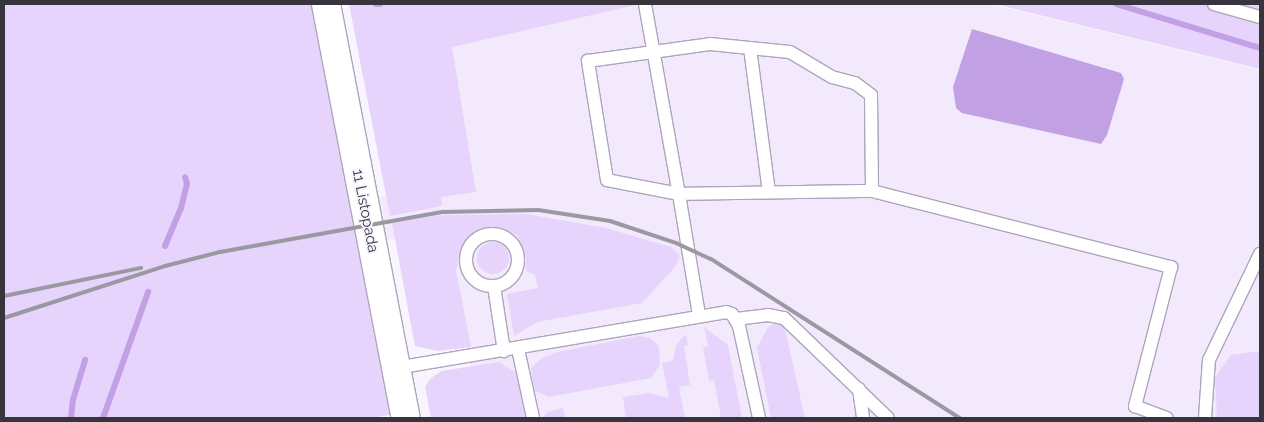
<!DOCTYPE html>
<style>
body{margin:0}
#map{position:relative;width:1264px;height:422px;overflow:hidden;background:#f9f5fe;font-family:Raleway,sans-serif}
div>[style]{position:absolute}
.built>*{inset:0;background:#f2eafc}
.green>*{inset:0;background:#e6d4fc}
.round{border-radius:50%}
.water>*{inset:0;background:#c1a1e3}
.stream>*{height:6px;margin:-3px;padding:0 3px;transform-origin:3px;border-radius:3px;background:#c1a1e3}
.roads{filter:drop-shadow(1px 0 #afa5ba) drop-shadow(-1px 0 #afa5ba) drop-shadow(0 1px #afa5ba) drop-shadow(0 -1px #afa5ba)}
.lane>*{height:12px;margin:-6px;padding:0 6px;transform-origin:6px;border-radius:6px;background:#fff}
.lane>.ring{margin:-6px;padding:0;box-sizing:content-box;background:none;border:12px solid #fff;border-radius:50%}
.secondary>*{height:28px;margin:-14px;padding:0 14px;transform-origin:14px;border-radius:14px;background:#fff}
.rail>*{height:4px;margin:-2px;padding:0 2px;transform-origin:2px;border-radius:2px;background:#9c98a1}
span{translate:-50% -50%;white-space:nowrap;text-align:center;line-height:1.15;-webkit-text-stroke:4px #f9f5fe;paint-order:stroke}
.street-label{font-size:15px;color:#38343d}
.frame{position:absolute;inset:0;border:5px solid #38343d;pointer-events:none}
</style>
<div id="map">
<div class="built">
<i style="clip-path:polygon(625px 4px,990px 4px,1260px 70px,1260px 418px,481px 418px,444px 230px,336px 250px,328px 206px,437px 188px,452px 47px)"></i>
</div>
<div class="green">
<i style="clip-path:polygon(4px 4px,316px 4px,320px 53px,394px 414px,371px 418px,4px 418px)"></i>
<i style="clip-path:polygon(349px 4px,640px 4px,452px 47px,476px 192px,441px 197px,442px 206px,390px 216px)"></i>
<i style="clip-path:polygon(995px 4px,1260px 4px,1260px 69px)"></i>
<i style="clip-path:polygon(526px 214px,606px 228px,671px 247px,680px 256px,675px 267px,642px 303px,537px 322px,514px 336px,507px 294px,538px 288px,535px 275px,526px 271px,526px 258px,517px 235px,499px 227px,487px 227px,476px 231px,464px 242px,456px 270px,471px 347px,438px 351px,415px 346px,392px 223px,440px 215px)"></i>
<i class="round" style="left:477px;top:242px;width:32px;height:32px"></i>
<i style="clip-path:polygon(776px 323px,784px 325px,805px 418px,771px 418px,757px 348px,768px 327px)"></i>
<i style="clip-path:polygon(704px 327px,728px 345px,742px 418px,721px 418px,714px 380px,709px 381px,703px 348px,708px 346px)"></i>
<i style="clip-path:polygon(686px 334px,688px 345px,684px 346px,690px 385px,679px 387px,685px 418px,626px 418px,623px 397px,649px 393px,669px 398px,662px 363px,673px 361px,676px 345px)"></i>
<i style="clip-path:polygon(639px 336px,650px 338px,659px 346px,660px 365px,651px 378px,549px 397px,534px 390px,531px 368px,542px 358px,558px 352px)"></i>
<i style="clip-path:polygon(1260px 351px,1260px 418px,1217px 418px,1215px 377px,1231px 355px)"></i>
<i style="clip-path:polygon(499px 362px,517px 373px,527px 418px,431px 418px,425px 387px,430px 379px,441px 371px)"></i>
<i style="clip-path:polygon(563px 408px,565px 418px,542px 418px,548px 412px)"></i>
</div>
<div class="water">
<i style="clip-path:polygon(972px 29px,1121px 73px,1124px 79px,1107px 135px,1101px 144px,962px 113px,956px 108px,953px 87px)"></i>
</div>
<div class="stream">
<i style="left:376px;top:4px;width:4px"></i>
<i style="left:1116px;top:4px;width:151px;rotate:17deg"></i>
<i style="left:165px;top:246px;width:41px;rotate:-67.2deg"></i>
<i style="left:181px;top:208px;width:25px;rotate:-76deg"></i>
<i style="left:187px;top:184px;width:7px;rotate:-106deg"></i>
<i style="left:71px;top:418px;width:18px;rotate:-84deg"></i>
<i style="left:73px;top:400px;width:42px;rotate:-73.3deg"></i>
<i style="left:103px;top:418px;width:134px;rotate:-70.3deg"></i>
</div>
<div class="roads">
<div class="lane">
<i style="left:645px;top:4px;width:193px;rotate:79.9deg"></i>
<i style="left:679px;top:194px;width:193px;rotate:-0.9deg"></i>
<i style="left:872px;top:191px;width:309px;rotate:14.3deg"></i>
<i style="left:1171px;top:267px;width:144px;rotate:104.5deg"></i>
<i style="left:1135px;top:406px;width:34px;rotate:21deg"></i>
<i style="left:1214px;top:4px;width:48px;rotate:15.8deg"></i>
<i style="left:750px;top:48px;width:145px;rotate:82.5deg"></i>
<i class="ring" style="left:466px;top:234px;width:40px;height:40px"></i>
<i style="left:494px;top:286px;width:66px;rotate:81.3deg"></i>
<i style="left:699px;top:315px;width:123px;rotate:-99.4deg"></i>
<i style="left:679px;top:194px;width:73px;rotate:-169deg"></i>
<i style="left:607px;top:180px;width:121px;rotate:-99.1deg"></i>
<i style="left:588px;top:61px;width:123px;rotate:-7.9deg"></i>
<i style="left:710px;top:44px;width:80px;rotate:5.7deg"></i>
<i style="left:790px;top:52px;width:49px;rotate:30.8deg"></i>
<i style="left:832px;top:77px;width:24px;rotate:15deg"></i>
<i style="left:855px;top:83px;width:20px;rotate:37deg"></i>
<i style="left:871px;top:95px;width:96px;rotate:89.4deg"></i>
<i style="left:736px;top:319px;width:32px;rotate:-7deg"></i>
<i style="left:768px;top:315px;width:16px;rotate:11deg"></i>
<i style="left:784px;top:318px;width:144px;rotate:43.9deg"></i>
<i style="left:518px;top:349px;width:71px;rotate:77.7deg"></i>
<i style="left:396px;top:368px;width:335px;rotate:-9.6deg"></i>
<i style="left:726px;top:312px;width:6px;rotate:18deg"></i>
<i style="left:732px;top:314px;width:14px;rotate:60deg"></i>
<i style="left:739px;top:326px;width:94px;rotate:77.7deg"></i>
<i style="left:859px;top:389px;width:29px;rotate:82deg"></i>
<i style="left:1205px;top:418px;width:58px;rotate:-86.1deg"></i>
<i style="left:1209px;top:360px;width:118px;rotate:-64.3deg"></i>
</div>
<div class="secondary">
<i style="left:326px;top:4px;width:422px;rotate:79.1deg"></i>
</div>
</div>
<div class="rail">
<i style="left:4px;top:296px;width:140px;rotate:-11.6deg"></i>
<i style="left:4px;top:318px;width:169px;rotate:-17.9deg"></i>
<i style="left:165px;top:266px;width:57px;rotate:-14.3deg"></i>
<i style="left:220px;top:252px;width:227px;rotate:-10.2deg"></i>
<i style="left:443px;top:212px;width:95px;rotate:-1.2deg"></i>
<i style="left:538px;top:210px;width:73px;rotate:8.7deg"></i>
<i style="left:610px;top:221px;width:70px;rotate:18.4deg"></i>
<i style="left:676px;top:243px;width:38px;rotate:25deg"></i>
<i style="left:711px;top:259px;width:295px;rotate:32.6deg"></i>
</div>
<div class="street-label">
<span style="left:365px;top:211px;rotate:79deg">11 Listopada</span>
</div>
<div class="frame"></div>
</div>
